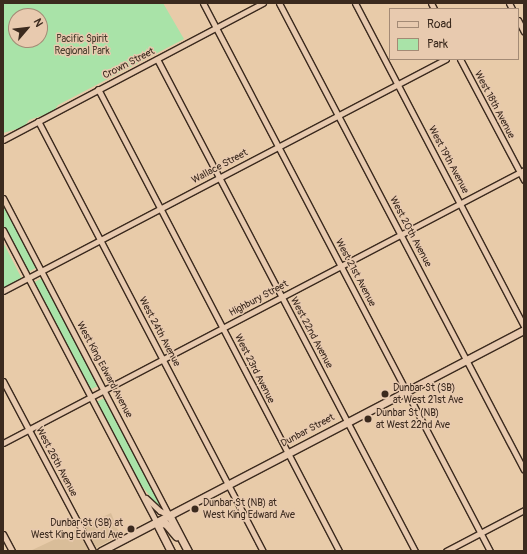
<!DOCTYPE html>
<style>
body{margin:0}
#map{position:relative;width:527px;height:554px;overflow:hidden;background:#e8cba9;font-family:Pangolin,sans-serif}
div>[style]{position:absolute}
.built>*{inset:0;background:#d9bd99}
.green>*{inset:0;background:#a9e3a8}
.roads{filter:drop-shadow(1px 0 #3b2a1e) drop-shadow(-1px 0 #3b2a1e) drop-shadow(0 1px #3b2a1e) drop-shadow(0 -1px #3b2a1e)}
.minor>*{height:5px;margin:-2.5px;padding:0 2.5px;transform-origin:2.5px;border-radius:2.5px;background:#e8caaf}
.secondary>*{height:7px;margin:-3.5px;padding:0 3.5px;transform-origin:3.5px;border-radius:3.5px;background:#e8caaf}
.dots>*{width:11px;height:11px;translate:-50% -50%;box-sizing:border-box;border:2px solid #e8caaf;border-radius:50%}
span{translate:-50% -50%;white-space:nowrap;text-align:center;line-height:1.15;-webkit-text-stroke:3px #e8caaf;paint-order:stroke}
.park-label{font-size:10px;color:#463c2c}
.street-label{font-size:10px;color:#3b2a1e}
.poi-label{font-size:10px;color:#3b2a1e}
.left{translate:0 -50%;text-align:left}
.right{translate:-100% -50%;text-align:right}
.frame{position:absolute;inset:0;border:4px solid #3b2a1e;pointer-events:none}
.legend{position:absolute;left:389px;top:8px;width:130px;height:52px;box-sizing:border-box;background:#e8caaf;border:1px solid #a38a75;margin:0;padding:5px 7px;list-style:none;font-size:12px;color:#3b2a1e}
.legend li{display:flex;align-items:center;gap:8px;height:20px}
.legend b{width:20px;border:1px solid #a38a75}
.north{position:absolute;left:8px;top:8px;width:40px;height:40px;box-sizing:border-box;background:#e8caaf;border:1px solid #a38a75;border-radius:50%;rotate:62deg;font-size:11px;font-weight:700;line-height:16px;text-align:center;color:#3b2a1e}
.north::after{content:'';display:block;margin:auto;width:14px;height:18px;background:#3b2a1e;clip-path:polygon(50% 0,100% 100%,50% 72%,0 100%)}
</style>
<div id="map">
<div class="built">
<i style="clip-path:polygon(111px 513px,120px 535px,90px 551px,30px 551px)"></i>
</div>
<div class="green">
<i style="clip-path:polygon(evenodd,3px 3px,163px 3px,184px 39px,58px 105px,53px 112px,29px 120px,24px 127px,3px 133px,3px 3px,16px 16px,40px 16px,40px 40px,16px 40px,16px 16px)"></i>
<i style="clip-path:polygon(3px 204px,36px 268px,28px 272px,3px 225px)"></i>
<i style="clip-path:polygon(3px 242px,22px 279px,3px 289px)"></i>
<i style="clip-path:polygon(42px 278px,98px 386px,89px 390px,33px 283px)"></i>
<i style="clip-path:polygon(105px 398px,160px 505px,160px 509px,138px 481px,96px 402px)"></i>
</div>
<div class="roads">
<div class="minor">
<i style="left:203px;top:3px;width:619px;rotate:62.36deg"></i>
<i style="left:279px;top:3px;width:527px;rotate:62.32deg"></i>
<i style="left:355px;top:3px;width:365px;rotate:62.4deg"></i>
<i style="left:431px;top:3px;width:7px;rotate:63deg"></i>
<i style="left:509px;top:3px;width:7px;rotate:63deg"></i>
<i style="left:518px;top:20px;width:13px;rotate:63deg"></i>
<i style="left:157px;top:59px;width:556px;rotate:62.33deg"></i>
<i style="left:460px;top:59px;width:137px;rotate:62.1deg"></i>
<i style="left:98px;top:89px;width:521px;rotate:62.45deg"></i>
<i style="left:38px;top:121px;width:485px;rotate:62.4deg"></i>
<i style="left:3px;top:140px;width:294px;rotate:-27.8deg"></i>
<i style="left:3px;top:198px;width:358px;rotate:62.4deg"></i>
<i style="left:3px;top:230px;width:330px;rotate:62.3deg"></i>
<i style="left:3px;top:291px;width:500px;rotate:-27.64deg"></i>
<i style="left:3px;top:381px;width:192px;rotate:62.1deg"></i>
<i style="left:3px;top:443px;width:588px;rotate:-27.65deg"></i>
<i style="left:146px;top:498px;width:19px;rotate:43deg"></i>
<i style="left:160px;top:511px;width:10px;rotate:24deg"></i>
<i style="left:3px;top:534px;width:19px;rotate:62deg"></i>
<i style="left:446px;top:551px;width:88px;rotate:-27.7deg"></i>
</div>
<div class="secondary">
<i style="left:169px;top:515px;width:41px;rotate:62.2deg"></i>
<i style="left:156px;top:522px;width:33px;rotate:63deg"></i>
<i style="left:156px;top:522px;width:10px;rotate:11deg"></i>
<i style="left:166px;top:524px;width:16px;rotate:50deg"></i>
<i style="left:101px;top:551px;width:477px;rotate:-27.6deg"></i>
</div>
</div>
<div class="dots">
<i style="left:385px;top:394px;background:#3b2a1e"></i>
<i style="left:368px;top:419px;background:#3b2a1e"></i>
<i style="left:195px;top:509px;background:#3b2a1e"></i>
<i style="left:131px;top:529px;background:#3b2a1e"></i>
</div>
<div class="park-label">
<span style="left:82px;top:45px">Pacific Spirit<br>Regional Park</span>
</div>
<div class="street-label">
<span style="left:129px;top:64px;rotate:-27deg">Crown Street</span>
<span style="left:494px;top:105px;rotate:62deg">West 18th Avenue</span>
<span style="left:448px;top:160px;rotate:62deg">West 19th Avenue</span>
<span style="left:220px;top:167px;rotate:-28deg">Wallace Street</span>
<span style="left:410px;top:232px;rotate:62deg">West 20th Avenue</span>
<span style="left:355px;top:273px;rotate:62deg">West 21st Avenue</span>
<span style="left:259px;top:299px;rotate:-28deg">Highbury Street</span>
<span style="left:159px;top:332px;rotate:62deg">West 24th Avenue</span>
<span style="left:311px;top:333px;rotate:62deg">West 22nd Avenue</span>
<span style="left:254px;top:369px;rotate:63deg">West 23rd Avenue</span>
<span style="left:104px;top:370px;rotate:62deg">West King Edward Avenue</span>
<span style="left:308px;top:431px;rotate:-28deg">Dunbar Street</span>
<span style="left:56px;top:462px;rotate:62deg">West 26th Avenue</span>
</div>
<div class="poi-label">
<span class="left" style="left:393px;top:394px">Dunbar St (SB)<br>at West 21st Ave</span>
<span class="left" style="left:376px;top:419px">Dunbar St (NB)<br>at West 22nd Ave</span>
<span class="left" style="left:203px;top:509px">Dunbar St (NB) at<br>West King Edward Ave</span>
<span class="right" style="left:123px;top:529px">Dunbar St (SB) at<br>West King Edward Ave</span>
</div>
<div class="frame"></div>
<ul class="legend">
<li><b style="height:5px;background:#e8caaf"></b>Road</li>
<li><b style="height:11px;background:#a9e3a8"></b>Park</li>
</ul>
<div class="north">N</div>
</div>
